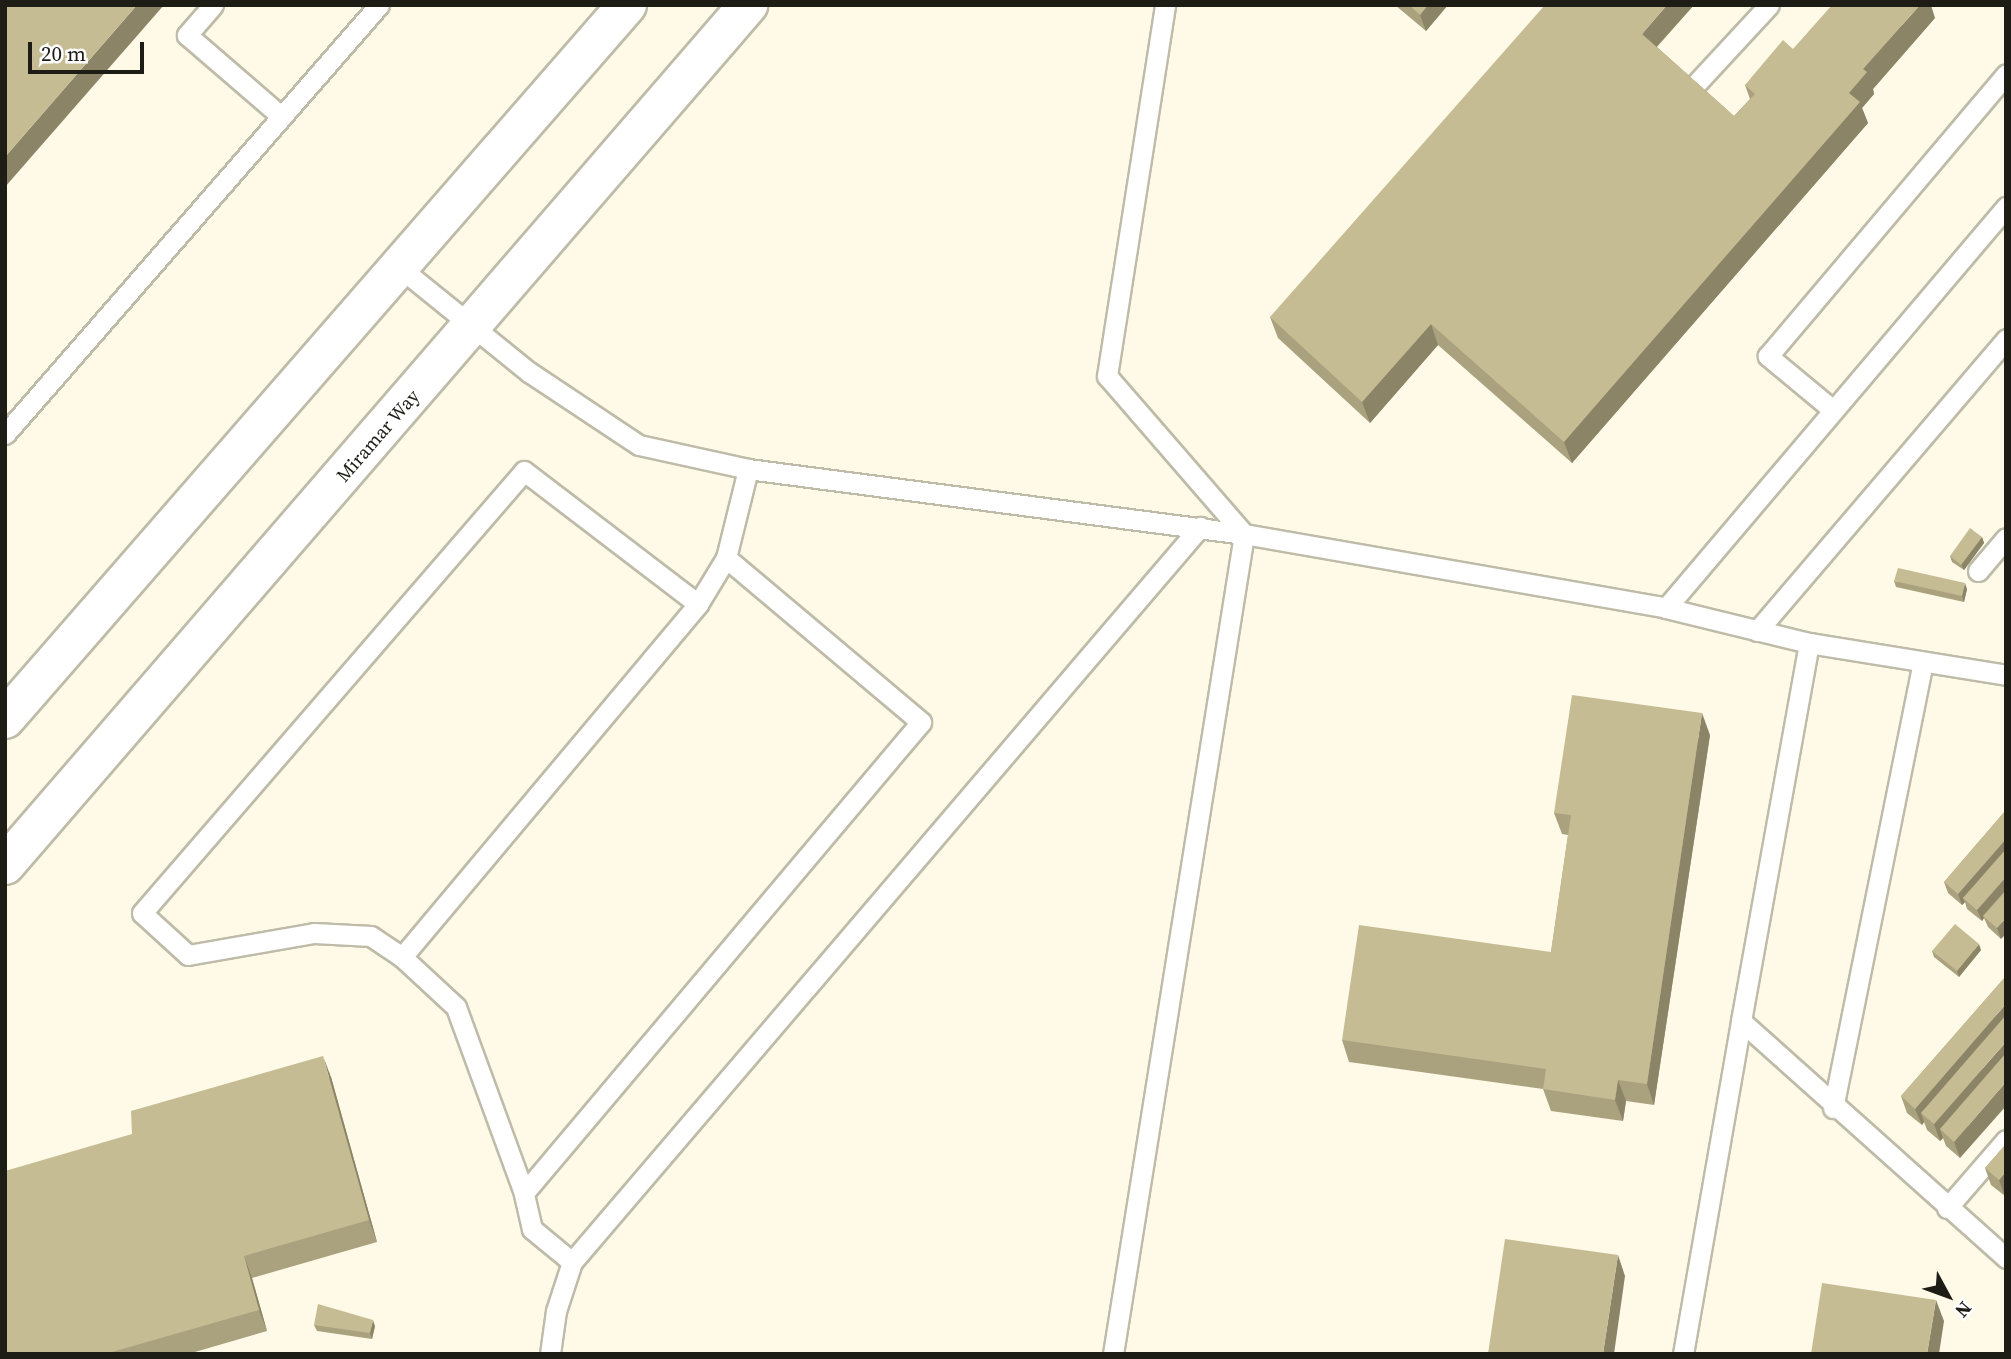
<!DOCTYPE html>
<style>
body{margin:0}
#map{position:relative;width:2011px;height:1359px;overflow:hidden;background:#fefae7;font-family:"Source Serif 4",serif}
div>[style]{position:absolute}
.roads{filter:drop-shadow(2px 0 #bfbba9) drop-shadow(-2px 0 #bfbba9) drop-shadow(0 2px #bfbba9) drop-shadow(0 -2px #bfbba9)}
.service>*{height:19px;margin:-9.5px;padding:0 9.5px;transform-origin:9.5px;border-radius:9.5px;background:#fff}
.secondary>*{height:38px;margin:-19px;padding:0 19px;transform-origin:19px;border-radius:19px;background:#fff}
.wall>*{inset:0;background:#aaa27e}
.shaded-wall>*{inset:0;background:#8b8467}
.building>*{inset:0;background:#c6bc93}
span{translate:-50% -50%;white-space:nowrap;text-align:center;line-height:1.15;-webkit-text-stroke:6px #fff;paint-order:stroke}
.street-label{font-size:19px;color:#1d1c15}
.frame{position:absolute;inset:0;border:7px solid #1d1c15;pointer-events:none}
.north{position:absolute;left:1913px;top:1261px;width:70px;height:70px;-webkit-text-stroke:5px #fff;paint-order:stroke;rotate:131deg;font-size:19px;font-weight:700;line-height:28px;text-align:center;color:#1d1c15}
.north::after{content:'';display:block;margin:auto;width:24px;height:32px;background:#1d1c15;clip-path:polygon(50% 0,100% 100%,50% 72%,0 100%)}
.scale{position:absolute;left:28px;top:42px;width:116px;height:32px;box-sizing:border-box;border:4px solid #1d1c15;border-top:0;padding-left:9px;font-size:21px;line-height:24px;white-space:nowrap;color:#1d1c15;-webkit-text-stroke:5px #fff;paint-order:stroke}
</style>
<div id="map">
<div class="roads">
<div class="service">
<i style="left:213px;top:5px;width:40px;rotate:131deg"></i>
<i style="left:187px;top:35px;width:125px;rotate:40.8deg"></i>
<i style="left:1694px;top:86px;width:110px;rotate:-47.2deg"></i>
<i style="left:398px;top:266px;width:169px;rotate:39deg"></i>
<i style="left:529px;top:372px;width:132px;rotate:33.6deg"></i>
<i style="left:639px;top:445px;width:112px;rotate:12.4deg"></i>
<i style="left:748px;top:469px;width:500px;rotate:7.47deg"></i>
<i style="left:1244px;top:534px;width:428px;rotate:9.9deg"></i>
<i style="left:1666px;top:608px;width:147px;rotate:13.8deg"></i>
<i style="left:1809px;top:643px;width:384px;rotate:100.2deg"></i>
<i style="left:1741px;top:1021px;width:356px;rotate:41.8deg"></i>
<i style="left:1833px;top:410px;width:85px;rotate:-140.3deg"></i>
<i style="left:1768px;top:356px;width:369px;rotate:-49.8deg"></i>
<i style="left:5px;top:434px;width:569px;rotate:-48.92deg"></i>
<i style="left:1978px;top:571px;width:43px;rotate:-49.7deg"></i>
<i style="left:1666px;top:608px;width:526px;rotate:-49.71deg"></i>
<i style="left:1757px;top:631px;width:384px;rotate:-49.5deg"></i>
<i style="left:1809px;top:643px;width:200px;rotate:9.2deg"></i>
<i style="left:402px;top:957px;width:461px;rotate:-50deg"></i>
<i style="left:698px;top:604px;width:54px;rotate:-58.7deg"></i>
<i style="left:726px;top:558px;width:92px;rotate:-76.1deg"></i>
<i style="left:1833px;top:1108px;width:455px;rotate:-78.6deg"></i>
<i style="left:524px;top:1193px;width:616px;rotate:-49.87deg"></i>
<i style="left:921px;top:722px;width:255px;rotate:-139.9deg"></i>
<i style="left:1947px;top:1208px;width:90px;rotate:-49.1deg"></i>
<i style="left:572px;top:1262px;width:52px;rotate:-140.5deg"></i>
<i style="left:532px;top:1229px;width:37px;rotate:-103deg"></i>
<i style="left:524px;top:1193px;width:198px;rotate:-110.1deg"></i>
<i style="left:456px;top:1007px;width:74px;rotate:-137.2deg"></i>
<i style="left:402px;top:957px;width:37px;rotate:-146deg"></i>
<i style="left:371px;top:936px;width:57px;rotate:-177deg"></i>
<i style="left:314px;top:933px;width:128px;rotate:170.1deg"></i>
<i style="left:188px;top:955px;width:62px;rotate:-137.6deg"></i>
<i style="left:142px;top:913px;width:584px;rotate:-49.16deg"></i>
<i style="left:524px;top:471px;width:219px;rotate:37.4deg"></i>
<i style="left:550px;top:1354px;width:43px;rotate:-82.1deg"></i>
<i style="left:556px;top:1311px;width:52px;rotate:-71.9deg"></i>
<i style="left:572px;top:1262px;width:967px;rotate:-49.49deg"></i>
<i style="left:1113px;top:1354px;width:830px;rotate:-80.92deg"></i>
<i style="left:1244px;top:534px;width:209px;rotate:-130.9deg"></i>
<i style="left:1107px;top:376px;width:376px;rotate:-81.1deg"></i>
<i style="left:1683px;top:1354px;width:338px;rotate:-80.1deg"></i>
</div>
<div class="secondary">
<i style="left:5px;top:719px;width:947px;rotate:-48.94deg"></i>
<i style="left:5px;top:865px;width:1137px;rotate:-49.17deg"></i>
</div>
</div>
<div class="wall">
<i style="clip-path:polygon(1395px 5px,1448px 5px,1426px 31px)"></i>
<i style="clip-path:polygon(1694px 5px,1657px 47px,1734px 116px,1750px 99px,1745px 85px,1793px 49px,1935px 18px,1873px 89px,1874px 94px,1862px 108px,1868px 123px,1572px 463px,1438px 345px,1370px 423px,1278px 338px,1270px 317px)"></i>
<i style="clip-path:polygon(1982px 537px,1984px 543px,1964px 570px,1952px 562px,1950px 556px)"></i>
<i style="clip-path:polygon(1894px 581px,1967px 589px,1964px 602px,1896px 587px)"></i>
<i style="clip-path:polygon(1710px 735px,1654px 1105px,1626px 1101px,1623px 1121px,1551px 1111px,1543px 1089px,1349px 1062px,1342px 1040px,1551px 952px,1568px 835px,1562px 834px,1554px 813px)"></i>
<i style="clip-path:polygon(2006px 810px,2001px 939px,1988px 927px,1984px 918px,1982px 921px,1967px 909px,1965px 902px,1962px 905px,1948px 893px,1944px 882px)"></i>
<i style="clip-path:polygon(1981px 950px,1959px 977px,1934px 957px,1932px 951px)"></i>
<i style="clip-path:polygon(2006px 976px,1960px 1158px,1946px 1146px,1943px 1138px,1940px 1141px,1927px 1130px,1924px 1122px,1922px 1125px,1907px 1113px,1901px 1096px)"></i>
<i style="clip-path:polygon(331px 1077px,377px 1242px,252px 1278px,267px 1331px,188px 1354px,5px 1354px)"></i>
<i style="clip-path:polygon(2006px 1144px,2006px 1196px,2005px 1196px,1991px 1185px,1985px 1168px)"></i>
<i style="clip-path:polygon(314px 1325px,375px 1326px,372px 1339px,317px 1331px)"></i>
</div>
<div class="shaded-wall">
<i style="clip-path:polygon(137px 5px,164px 5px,5px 187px,5px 157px)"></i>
<i style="clip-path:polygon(1428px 5px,1448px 5px,1426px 31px,1420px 15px)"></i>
<i style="clip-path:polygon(1667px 5px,1694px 5px,1649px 55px,1642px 34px)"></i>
<i style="clip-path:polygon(1920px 5px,1931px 5px,1935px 18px,1873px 89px,1874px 94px,1862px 108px,1868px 123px,1572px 463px,1564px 442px,1849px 93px,1863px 69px)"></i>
<i style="clip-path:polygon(1431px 324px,1438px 345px,1370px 423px,1362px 402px)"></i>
<i style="clip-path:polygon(1982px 537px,1984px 543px,1964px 570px,1961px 565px)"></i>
<i style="clip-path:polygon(1965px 583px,1967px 589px,1964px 602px,1962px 596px)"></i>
<i style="clip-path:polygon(1702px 713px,1710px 735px,1654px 1105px,1647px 1084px)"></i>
<i style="clip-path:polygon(2006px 839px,2006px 855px,1963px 898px,1965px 902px,1962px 905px,1958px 894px)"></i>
<i style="clip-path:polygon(2006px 877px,2006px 894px,1983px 916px,1984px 918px,1982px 921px,1977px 910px)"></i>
<i style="clip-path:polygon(2006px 918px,2006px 934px,2001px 939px,1997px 928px)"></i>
<i style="clip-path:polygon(1979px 944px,1981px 950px,1959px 977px,1957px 971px)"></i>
<i style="clip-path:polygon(2006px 1004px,2006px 1028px,1921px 1113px,1924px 1122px,1922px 1125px,1915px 1109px)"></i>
<i style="clip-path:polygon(2006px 1042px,2006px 1066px,1940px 1129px,1943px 1138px,1940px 1141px,1934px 1124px)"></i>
<i style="clip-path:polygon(323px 1056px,331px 1077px,377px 1242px,369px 1220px)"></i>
<i style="clip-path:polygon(1618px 1080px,1626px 1101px,1623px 1121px,1615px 1100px)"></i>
<i style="clip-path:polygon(2006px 1082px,2006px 1106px,1960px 1158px,1954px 1142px)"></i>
<i style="clip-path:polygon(2006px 1172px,2006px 1186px,2004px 1185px,2006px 1189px,2005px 1196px,1999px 1180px)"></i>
<i style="clip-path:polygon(1618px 1255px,1625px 1276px,1614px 1354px,1603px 1354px)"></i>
<i style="clip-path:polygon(244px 1256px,252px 1278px,267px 1331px,259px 1310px)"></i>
<i style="clip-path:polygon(1936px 1300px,1944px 1321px,1939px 1354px,1927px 1354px)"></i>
<i style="clip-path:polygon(373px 1320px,375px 1326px,372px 1339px,370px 1333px)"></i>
</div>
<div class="building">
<i style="clip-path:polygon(5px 5px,137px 5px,5px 157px)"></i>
<i style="clip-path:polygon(1409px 5px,1428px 5px,1420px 15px)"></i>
<i style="clip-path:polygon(1545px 5px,1667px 5px,1642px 34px,1734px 116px,1755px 94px,1745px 85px,1783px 40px,1793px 49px,1832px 5px,1920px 5px,1863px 69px,1867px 72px,1849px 93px,1860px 102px,1564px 442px,1431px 324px,1362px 402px,1270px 317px)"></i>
<i style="clip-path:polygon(1970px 528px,1982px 537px,1961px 565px,1950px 556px)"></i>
<i style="clip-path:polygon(1898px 568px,1965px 583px,1962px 596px,1894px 581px)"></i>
<i style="clip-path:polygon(1572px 695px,1702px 713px,1647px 1084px,1618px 1080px,1615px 1100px,1543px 1089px,1546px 1069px,1342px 1040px,1359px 925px,1551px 952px,1571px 815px,1554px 813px)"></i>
<i style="clip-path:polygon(2006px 810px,2006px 839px,1958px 894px,1944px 882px)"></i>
<i style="clip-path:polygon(2006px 849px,2006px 877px,1977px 910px,1963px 898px)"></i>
<i style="clip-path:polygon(2006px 890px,2006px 918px,1997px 928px,1983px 916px)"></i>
<i style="clip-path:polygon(1955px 924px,1979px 944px,1957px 971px,1932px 951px)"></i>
<i style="clip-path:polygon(2006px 976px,2006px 1004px,1915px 1109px,1901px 1096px)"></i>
<i style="clip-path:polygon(2006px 1015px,2006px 1042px,1934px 1124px,1921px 1113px)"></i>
<i style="clip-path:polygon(2006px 1053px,2006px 1082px,1954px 1142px,1940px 1129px)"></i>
<i style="clip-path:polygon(323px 1056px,369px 1220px,244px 1256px,259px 1310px,105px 1354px,5px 1354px,5px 1171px,132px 1134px,131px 1111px)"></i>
<i style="clip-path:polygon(2006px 1144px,2006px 1172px,1999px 1180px,1985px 1168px)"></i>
<i style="clip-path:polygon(1505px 1239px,1618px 1255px,1603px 1354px,1488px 1354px)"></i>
<i style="clip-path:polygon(1822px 1283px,1936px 1300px,1927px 1354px,1811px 1354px)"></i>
<i style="clip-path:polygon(318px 1304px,373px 1320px,370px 1333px,314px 1325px)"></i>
</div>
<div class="street-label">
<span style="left:378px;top:436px;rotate:-49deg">Miramar Way</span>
</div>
<div class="frame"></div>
<div class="north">N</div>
<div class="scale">20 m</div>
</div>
